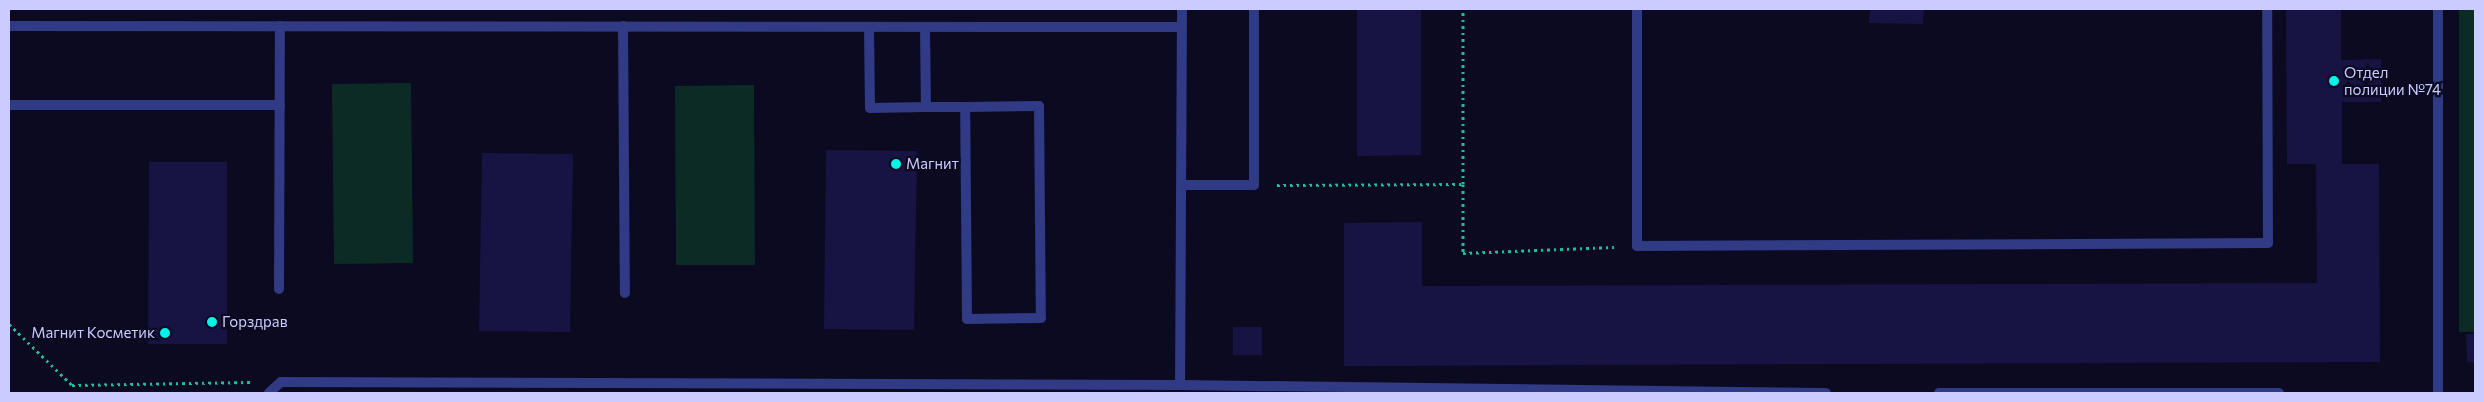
<!DOCTYPE html>
<meta charset="utf-8">
<style>
body{margin:0}
#map{position:relative;width:2484px;height:402px;overflow:hidden;background:#0b0a21;font-family:Commissioner,sans-serif}
div>[style]{position:absolute}
.green>*{inset:0;background:#0d2b25}
.building>*{inset:0;background:#171444}
.path>*{height:3px;margin-top:-1.5px;transform-origin:0;background:repeating-linear-gradient(90deg,#20bd9b 0 2.5px,transparent 0 6.5px)}
.lane>*{height:10px;margin:-5px;padding:0 5px;transform-origin:5px;border-radius:5px;background:#303a85}
.dots>*{width:14px;height:14px;translate:-50% -50%;box-sizing:border-box;border:2px solid #0b0a21;border-radius:50%}
span{translate:-50% -50%;white-space:nowrap;text-align:center;line-height:1.15;-webkit-text-stroke:4.5px #0b0a21;paint-order:stroke}
.poi-label{font-size:15px;color:#caccff}
.left{translate:0 -50%;text-align:left}
.right{translate:-100% -50%;text-align:right}
.frame{position:absolute;inset:0;border:10px solid #caccff;pointer-events:none}
</style>
<div id="map">
<div class="green">
<i style="clip-path:polygon(2459px 9px,2475px 9px,2475px 332px,2459px 332px)"></i>
<i style="clip-path:polygon(411px 83px,413px 263px,334px 264px,332px 84px)"></i>
<i style="clip-path:polygon(754px 85px,755px 265px,676px 265px,675px 86px)"></i>
</div>
<div class="building">
<i style="clip-path:polygon(1357px 9px,1421px 9px,1421px 155px,1357px 156px)"></i>
<i style="clip-path:polygon(1870px 9px,1924px 9px,1923px 24px,1869px 23px)"></i>
<i style="clip-path:polygon(2286px 9px,2341px 9px,2341px 60px,2381px 59px,2381px 102px,2342px 102px,2342px 164px,2379px 164px,2380px 362px,1344px 366px,1344px 223px,1422px 222px,1422px 286px,2317px 283px,2316px 164px,2287px 164px)"></i>
<i style="clip-path:polygon(826px 150px,917px 151px,914px 330px,824px 329px)"></i>
<i style="clip-path:polygon(482px 153px,573px 154px,570px 332px,479px 331px)"></i>
<i style="clip-path:polygon(149px 162px,227px 162px,227px 344px,148px 344px)"></i>
<i style="clip-path:polygon(1233px 327px,1262px 327px,1262px 355px,1233px 355px)"></i>
<i style="clip-path:polygon(2466px 334px,2475px 334px,2475px 362px,2467px 362px)"></i>
</div>
<div class="path">
<i style="left:1463px;top:184px;width:69px;rotate:90deg"></i>
<i style="left:1463px;top:253px;width:151px;rotate:-2.3deg"></i>
<i style="left:1277px;top:185px;width:186px;rotate:-0.3deg"></i>
<i style="left:1463px;top:184px;width:175px;rotate:-90deg"></i>
<i style="left:9px;top:324px;width:88px;rotate:44.1deg"></i>
<i style="left:72px;top:385px;width:178px;rotate:-1deg"></i>
</div>
<div class="lane">
<i style="left:1182px;top:9px;width:376px;rotate:90.3deg"></i>
<i style="left:1180px;top:385px;width:646px;rotate:0.71deg"></i>
<i style="left:1637px;top:9px;width:237px;rotate:90deg"></i>
<i style="left:1637px;top:246px;width:631px;rotate:-0.27deg"></i>
<i style="left:2268px;top:243px;width:234px;rotate:-90.2deg"></i>
<i style="left:9px;top:26px;width:1173px;rotate:0.05deg"></i>
<i style="left:623px;top:26px;width:267px;rotate:89.6deg"></i>
<i style="left:869px;top:27px;width:81px;rotate:89.3deg"></i>
<i style="left:870px;top:108px;width:56px;rotate:-1deg"></i>
<i style="left:925px;top:27px;width:80px;rotate:89.3deg"></i>
<i style="left:926px;top:107px;width:39px"></i>
<i style="left:965px;top:107px;width:74px;rotate:-0.8deg"></i>
<i style="left:1039px;top:106px;width:212px;rotate:89.5deg"></i>
<i style="left:1041px;top:318px;width:74px;rotate:179.2deg"></i>
<i style="left:967px;top:319px;width:212px;rotate:-90.5deg"></i>
<i style="left:9px;top:105px;width:271px"></i>
<i style="left:1182px;top:185px;width:72px"></i>
<i style="left:1254px;top:185px;width:176px;rotate:-90deg"></i>
<i style="left:279px;top:289px;width:263px;rotate:-89.8deg"></i>
<i style="left:269px;top:393px;width:16px;rotate:-43deg"></i>
<i style="left:281px;top:382px;width:899px;rotate:0.19deg"></i>
<i style="left:1939px;top:393px;width:340px"></i>
<i style="left:2438px;top:393px;width:384px;rotate:-90deg"></i>
</div>
<div class="dots">
<i style="left:2334px;top:81px;background:#00f5e8"></i>
<i style="left:896px;top:164px;background:#00f5e8"></i>
<i style="left:212px;top:322px;background:#00f5e8"></i>
<i style="left:165px;top:333px;background:#00f5e8"></i>
</div>
<div class="poi-label">
<span class="left" style="left:2344px;top:81px">Отдел<br>полиции №74</span>
<span class="left" style="left:906px;top:164px">Магнит</span>
<span class="left" style="left:222px;top:322px">Горздрав</span>
<span class="right" style="left:155px;top:333px">Магнит Косметик</span>
</div>
<div class="frame"></div>
</div>
